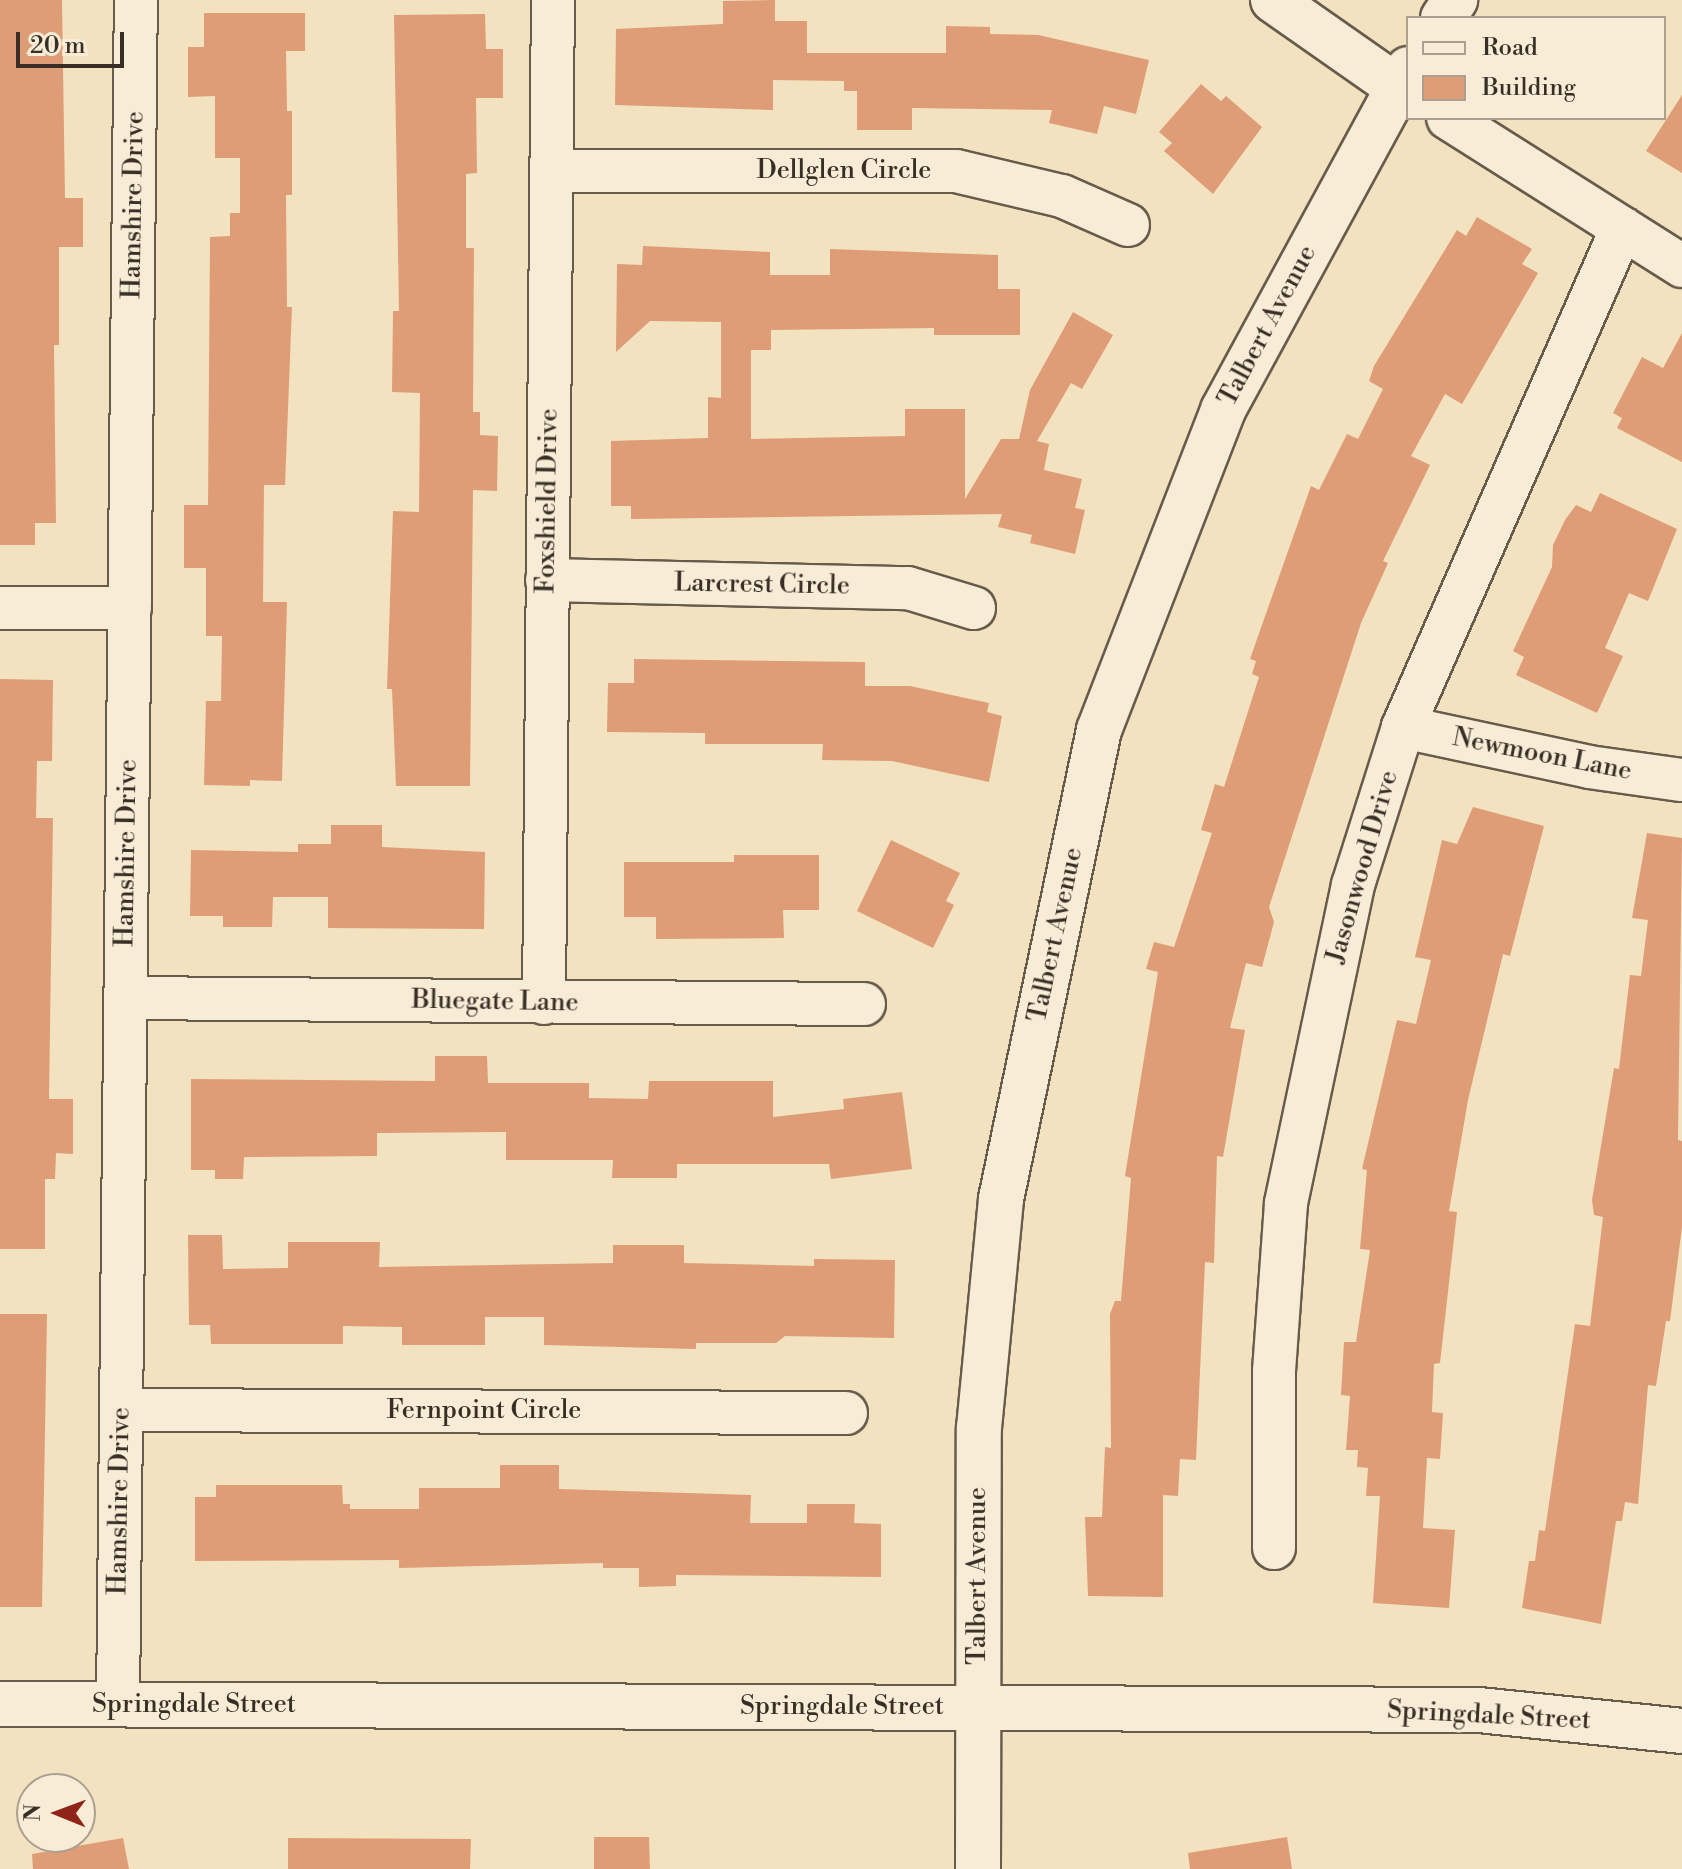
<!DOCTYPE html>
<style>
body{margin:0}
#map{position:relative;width:1682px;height:1869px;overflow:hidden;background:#f2e2c0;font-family:"Libre Bodoni",serif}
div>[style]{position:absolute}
.building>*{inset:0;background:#de9d77}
.roads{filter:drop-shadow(2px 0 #675b4c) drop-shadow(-2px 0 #675b4c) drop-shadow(0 2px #675b4c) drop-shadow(0 -2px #675b4c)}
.minor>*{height:42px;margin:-21px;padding:0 21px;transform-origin:21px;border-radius:21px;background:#f7ecd6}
.tertiary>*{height:44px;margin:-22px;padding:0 22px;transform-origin:22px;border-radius:22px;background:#f7ecd6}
span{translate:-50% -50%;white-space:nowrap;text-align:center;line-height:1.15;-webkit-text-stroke:6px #f7ecd6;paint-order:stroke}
.street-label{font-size:26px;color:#392e26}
.legend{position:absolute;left:1406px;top:16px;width:260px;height:104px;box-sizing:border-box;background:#f7ecd6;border:2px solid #aba090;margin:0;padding:10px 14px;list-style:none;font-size:24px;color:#392e26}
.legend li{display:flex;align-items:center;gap:16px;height:40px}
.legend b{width:40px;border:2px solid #aba090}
.north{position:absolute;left:16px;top:1773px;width:80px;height:80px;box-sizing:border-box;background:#f7ecd6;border:2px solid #aba090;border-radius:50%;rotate:271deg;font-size:22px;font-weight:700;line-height:32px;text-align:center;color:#392e26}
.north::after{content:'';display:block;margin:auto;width:28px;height:36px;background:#8f2418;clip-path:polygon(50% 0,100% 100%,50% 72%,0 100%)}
.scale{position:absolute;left:16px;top:32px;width:108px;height:36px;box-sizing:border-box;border:4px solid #392e26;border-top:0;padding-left:10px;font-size:24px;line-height:28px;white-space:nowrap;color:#392e26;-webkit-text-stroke:6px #f7ecd6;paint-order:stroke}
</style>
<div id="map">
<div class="building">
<i style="clip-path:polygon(0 0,62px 0,65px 198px,83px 198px,83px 247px,59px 247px,59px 345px,54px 345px,56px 523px,35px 523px,35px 545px,0 545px)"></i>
<i style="clip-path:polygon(775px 0,775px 21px,807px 21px,807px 53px,946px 53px,946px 26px,990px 27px,990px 34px,1038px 35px,1149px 60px,1136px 114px,1104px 106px,1097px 134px,1049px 123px,1052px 110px,912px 108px,912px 130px,857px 130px,857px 91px,844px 91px,844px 81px,773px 80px,773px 110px,615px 105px,616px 29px,723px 24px,723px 1px)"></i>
<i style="clip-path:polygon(204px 13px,305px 13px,305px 51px,286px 51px,287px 111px,292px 111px,292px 195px,286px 195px,287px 307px,292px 307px,285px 485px,264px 485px,263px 602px,287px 602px,282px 781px,250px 780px,250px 786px,204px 785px,206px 701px,221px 701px,222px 636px,206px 636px,206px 568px,184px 568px,184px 505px,208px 505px,210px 237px,230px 236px,230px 213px,240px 213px,240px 158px,215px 158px,215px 96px,188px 97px,188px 47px,204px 47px)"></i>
<i style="clip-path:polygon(485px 14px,486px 49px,503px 49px,503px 98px,476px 98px,477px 173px,466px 174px,466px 248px,474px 248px,473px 412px,480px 412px,480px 435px,498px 436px,497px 491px,473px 490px,470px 786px,396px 786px,392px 689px,387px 689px,393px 511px,419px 512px,420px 393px,392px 392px,393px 311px,399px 311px,394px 15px)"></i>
<i style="clip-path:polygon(1201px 84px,1221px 101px,1226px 96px,1262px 127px,1213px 194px,1164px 151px,1172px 143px,1159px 132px)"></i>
<i style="clip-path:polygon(1682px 95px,1682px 173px,1646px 151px)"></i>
<i style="clip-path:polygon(1477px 217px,1532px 249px,1522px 264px,1538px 273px,1462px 404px,1445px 394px,1411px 456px,1430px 465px,1383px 561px,1388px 563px,1361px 623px,1269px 907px,1274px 922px,1262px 967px,1246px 963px,1230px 1028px,1245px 1030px,1223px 1157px,1217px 1156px,1214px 1263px,1205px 1262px,1196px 1460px,1180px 1459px,1178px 1496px,1163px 1495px,1163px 1597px,1088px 1596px,1085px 1517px,1102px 1517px,1105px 1447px,1111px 1448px,1110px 1314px,1115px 1301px,1121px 1301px,1131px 1178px,1125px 1176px,1158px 972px,1146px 969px,1154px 942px,1174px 947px,1212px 833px,1201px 830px,1215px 784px,1224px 787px,1259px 677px,1252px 674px,1256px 661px,1250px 659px,1311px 486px,1319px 490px,1347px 434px,1358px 439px,1383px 389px,1369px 381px,1374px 366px,1457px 230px,1466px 236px)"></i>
<i style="clip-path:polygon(643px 246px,770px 252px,770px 275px,830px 275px,830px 249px,998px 255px,998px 289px,1020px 289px,1020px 335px,934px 335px,934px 328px,771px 330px,771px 350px,751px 350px,751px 439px,905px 436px,905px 409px,965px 409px,965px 499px,1001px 439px,1019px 439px,1030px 390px,1073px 312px,1113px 335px,1082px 389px,1071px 383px,1037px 441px,1049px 444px,1044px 470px,1082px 479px,1075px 508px,1085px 510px,1075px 554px,1030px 543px,1032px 535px,998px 527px,1002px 514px,631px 519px,631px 506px,611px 506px,611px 441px,708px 438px,708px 397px,721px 398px,721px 322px,650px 321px,616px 352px,617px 264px,642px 265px)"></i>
<i style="clip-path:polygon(1682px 333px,1682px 462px,1617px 428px,1622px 418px,1613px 413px,1642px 357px,1663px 368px)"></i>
<i style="clip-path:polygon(1600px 493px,1677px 529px,1648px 601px,1629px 593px,1605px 648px,1623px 656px,1597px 713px,1516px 675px,1524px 657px,1513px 651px,1552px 567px,1553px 545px,1565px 520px,1576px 505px,1591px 512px)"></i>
<i style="clip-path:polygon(634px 659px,865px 662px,865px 686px,910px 686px,989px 703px,987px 712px,1002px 716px,989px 782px,892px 761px,822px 760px,823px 744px,705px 744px,705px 733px,607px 732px,608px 683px,634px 683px)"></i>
<i style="clip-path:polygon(0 679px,53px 680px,52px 761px,37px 761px,36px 818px,53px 818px,49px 1099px,73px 1099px,73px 1154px,56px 1153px,55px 1179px,45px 1179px,45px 1249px,0 1249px)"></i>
<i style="clip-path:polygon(1473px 807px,1544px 826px,1510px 956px,1503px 954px,1468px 1100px,1449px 1211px,1457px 1212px,1440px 1363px,1434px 1364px,1432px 1412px,1443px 1413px,1440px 1459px,1427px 1458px,1423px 1528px,1455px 1530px,1449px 1608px,1373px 1603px,1380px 1496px,1366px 1496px,1368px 1468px,1357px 1467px,1358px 1450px,1346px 1450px,1350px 1396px,1341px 1395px,1344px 1342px,1356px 1342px,1370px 1250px,1360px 1249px,1367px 1170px,1362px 1169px,1397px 1020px,1416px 1024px,1431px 960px,1415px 957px,1442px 840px,1457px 844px)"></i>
<i style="clip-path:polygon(331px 825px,382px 825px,382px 847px,485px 852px,484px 929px,328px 928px,328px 897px,273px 897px,272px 927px,223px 927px,223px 916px,190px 916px,191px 850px,298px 852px,298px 844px,331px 844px)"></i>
<i style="clip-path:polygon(1647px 833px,1682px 838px,1678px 1140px,1682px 1141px,1682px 1227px,1670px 1321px,1666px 1321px,1656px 1386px,1648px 1385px,1638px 1504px,1625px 1502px,1622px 1521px,1616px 1521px,1601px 1624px,1522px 1608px,1529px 1561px,1535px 1561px,1539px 1530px,1545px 1531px,1575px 1324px,1590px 1326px,1603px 1217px,1594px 1215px,1592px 1200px,1614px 1068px,1619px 1069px,1630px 975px,1641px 976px,1648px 920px,1632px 918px)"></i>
<i style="clip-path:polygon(891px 840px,960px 873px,946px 901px,954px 905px,933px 948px,857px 911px)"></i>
<i style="clip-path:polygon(734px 855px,819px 855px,819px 910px,783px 910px,784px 938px,656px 939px,656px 917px,624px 917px,624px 862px,734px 862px)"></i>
<i style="clip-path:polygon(435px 1056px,487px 1056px,488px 1083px,589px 1083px,589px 1098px,648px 1099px,649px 1081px,773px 1081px,773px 1117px,844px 1109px,843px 1099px,902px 1092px,912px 1169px,831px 1179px,829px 1164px,677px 1164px,677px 1178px,612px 1178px,613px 1160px,506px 1160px,506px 1132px,377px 1133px,377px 1156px,244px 1157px,243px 1179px,215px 1179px,215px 1170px,191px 1170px,191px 1079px,435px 1081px)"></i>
<i style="clip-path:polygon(188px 1235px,222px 1235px,223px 1269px,288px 1268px,288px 1242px,380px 1242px,379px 1267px,613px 1263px,613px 1245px,684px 1245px,684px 1263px,814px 1266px,814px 1259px,895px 1260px,894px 1338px,785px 1336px,776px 1343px,696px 1343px,696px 1349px,544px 1345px,544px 1317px,485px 1317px,485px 1345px,402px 1345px,402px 1327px,343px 1326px,343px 1344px,211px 1344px,210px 1325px,189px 1325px)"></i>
<i style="clip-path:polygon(0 1314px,47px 1314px,42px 1607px,0 1607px)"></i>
<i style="clip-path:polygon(500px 1465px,559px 1465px,559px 1489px,751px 1495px,750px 1523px,807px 1523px,807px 1504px,855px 1504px,854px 1523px,881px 1524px,881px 1577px,676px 1575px,676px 1586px,639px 1587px,639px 1568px,603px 1568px,603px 1563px,399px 1568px,399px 1560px,195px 1561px,195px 1497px,216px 1497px,216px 1485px,342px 1485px,343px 1504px,350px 1504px,350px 1509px,419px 1509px,419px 1488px,500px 1488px)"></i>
<i style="clip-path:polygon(594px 1837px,649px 1837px,650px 1869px,594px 1869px)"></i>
<i style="clip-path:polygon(1287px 1837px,1292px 1869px,1190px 1869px,1188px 1853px)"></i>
<i style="clip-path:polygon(123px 1838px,129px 1869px,33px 1869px,32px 1854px)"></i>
<i style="clip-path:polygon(288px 1838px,471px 1839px,470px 1869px,288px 1869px)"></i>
</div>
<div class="roads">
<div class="minor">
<i style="left:1448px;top:118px;width:277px;rotate:32.3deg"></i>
<i style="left:551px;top:171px;width:405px"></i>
<i style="left:956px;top:171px;width:109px;rotate:13.3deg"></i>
<i style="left:1062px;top:196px;width:72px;rotate:23.7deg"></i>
<i style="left:547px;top:580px;width:361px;rotate:1.3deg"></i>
<i style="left:908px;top:588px;width:69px;rotate:16.9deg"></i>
<i style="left:0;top:608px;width:130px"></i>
<i style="left:1403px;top:727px;width:190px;rotate:12.1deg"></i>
<i style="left:1589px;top:767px;width:94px;rotate:8deg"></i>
<i style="left:126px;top:998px;width:738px;rotate:0.47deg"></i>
<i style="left:544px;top:1003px;width:1003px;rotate:-89.49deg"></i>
<i style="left:121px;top:1410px;width:725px;rotate:0.24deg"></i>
<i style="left:1274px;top:1548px;width:177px;rotate:-90deg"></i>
<i style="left:1274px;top:1371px;width:168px;rotate:-85.9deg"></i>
<i style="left:1286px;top:1203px;width:325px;rotate:-78.1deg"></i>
<i style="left:1353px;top:885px;width:166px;rotate:-72.4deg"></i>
<i style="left:1403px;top:727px;width:545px;rotate:-66.3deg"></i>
<i style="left:118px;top:1705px;width:1705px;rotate:-89.4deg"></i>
</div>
<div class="tertiary">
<i style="left:1273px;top:0;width:150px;rotate:35deg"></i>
<i style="left:1443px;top:18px;width:22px;rotate:-56deg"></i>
<i style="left:0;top:1704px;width:1479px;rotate:0.23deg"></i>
<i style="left:1479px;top:1710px;width:204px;rotate:5.9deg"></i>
<i style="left:978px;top:1869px;width:441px;rotate:-89.9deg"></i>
<i style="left:979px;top:1428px;width:230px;rotate:-84.5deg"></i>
<i style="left:1001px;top:1199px;width:479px;rotate:-78.2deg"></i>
<i style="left:1099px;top:730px;width:343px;rotate:-68.8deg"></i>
<i style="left:1223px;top:410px;width:388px;rotate:-61.5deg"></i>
</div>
</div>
<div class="street-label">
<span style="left:844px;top:171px">Dellglen Circle</span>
<span style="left:134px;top:205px;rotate:-89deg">Hamshire Drive</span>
<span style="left:1268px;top:326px;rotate:-62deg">Talbert Avenue</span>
<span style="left:548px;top:501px;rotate:-89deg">Foxshield Drive</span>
<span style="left:762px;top:585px;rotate:1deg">Larcrest Circle</span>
<span style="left:1542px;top:755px;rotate:11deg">Newmoon Lane</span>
<span style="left:127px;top:853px;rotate:-89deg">Hamshire Drive</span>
<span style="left:1363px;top:867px;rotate:-74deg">Jasonwood Drive</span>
<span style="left:1056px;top:935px;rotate:-78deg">Talbert Avenue</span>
<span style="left:495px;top:1002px;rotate:1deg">Bluegate Lane</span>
<span style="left:484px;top:1411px">Fernpoint Circle</span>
<span style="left:120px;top:1501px;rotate:-89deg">Hamshire Drive</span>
<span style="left:978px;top:1576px;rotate:-90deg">Talbert Avenue</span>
<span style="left:194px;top:1705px">Springdale Street</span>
<span style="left:842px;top:1707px">Springdale Street</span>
<span style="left:1489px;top:1716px;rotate:3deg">Springdale Street</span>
</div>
<ul class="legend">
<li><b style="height:10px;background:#f7ecd6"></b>Road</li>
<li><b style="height:22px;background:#de9d77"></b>Building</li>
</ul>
<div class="north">N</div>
<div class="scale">20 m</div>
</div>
